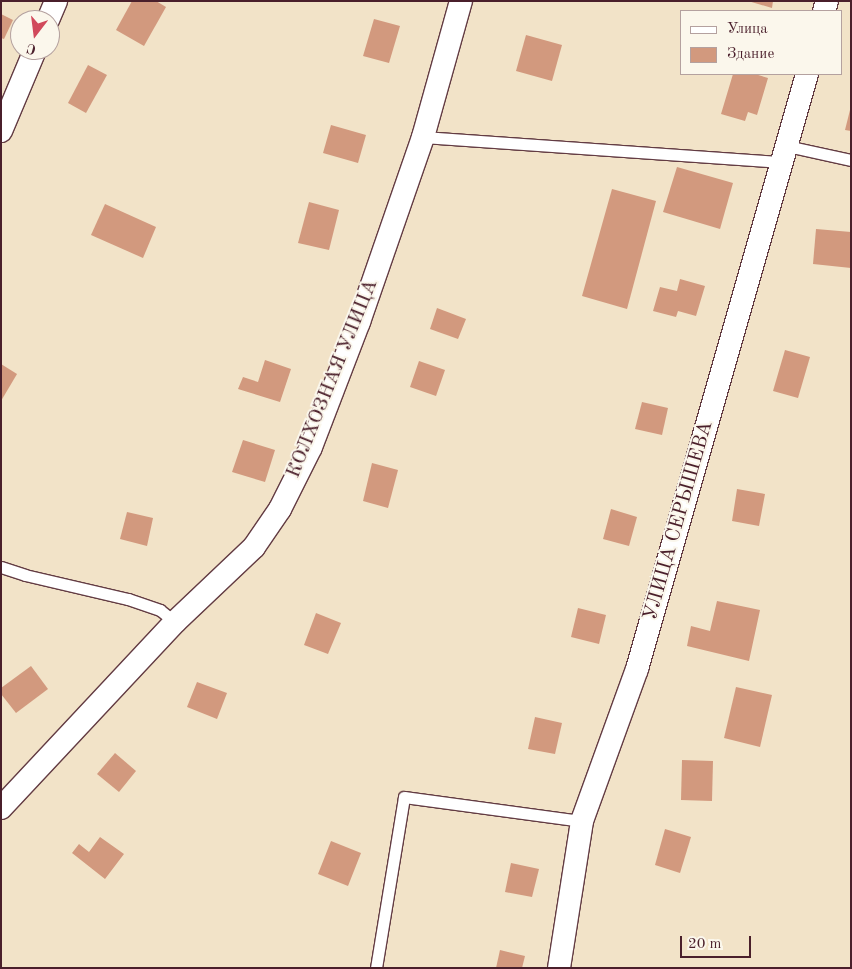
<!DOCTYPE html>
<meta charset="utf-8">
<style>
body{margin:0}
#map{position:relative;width:852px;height:969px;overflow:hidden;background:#f2e3c8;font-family:"Old Standard TT",serif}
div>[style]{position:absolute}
.building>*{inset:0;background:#d2997e}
.roads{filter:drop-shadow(1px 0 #633c43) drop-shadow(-1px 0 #633c43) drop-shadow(0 1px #633c43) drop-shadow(0 -1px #633c43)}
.lane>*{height:11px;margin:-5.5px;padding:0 5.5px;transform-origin:5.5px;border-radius:5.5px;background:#fff}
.street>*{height:22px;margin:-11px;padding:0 11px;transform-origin:11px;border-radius:11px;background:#fff}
span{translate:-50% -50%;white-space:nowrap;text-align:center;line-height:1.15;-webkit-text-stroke:4px #fbf7ec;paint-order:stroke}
.street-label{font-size:20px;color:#4a1f2b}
.frame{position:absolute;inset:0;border:2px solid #4a1f2b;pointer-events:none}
.legend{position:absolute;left:680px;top:10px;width:162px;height:65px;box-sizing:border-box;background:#fbf7ec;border:1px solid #b4a19f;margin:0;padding:6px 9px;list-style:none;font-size:15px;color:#4a1f2b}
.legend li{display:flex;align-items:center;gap:10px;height:25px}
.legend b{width:25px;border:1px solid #b4a19f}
.north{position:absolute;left:10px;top:10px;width:50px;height:50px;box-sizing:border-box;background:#fbf7ec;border:1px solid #b4a19f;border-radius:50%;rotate:195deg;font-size:14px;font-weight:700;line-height:20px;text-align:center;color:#4a1f2b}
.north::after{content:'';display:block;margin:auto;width:18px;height:22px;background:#d1495b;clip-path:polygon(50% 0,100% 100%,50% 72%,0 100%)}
.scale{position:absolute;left:680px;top:936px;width:71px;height:22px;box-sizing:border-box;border:2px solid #4a1f2b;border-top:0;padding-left:6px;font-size:15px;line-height:18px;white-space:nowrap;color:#4a1f2b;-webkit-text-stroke:4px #fbf7ec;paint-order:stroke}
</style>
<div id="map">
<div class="building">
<i style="clip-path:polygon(132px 1px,156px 1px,166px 7px,144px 46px,116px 30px)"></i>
<i style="clip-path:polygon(748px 1px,773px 1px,772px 8px)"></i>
<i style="clip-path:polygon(1px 14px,13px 20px,4px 39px,1px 38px)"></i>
<i style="clip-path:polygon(374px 19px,400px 26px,389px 63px,363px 56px)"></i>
<i style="clip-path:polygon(526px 35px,562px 45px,552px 81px,516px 71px)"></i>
<i style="clip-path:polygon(88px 65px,107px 75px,86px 113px,68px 103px)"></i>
<i style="clip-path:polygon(733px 74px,755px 74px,768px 78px,757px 115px,748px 112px,745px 121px,721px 114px)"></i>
<i style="clip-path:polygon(850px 110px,851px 110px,851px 131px,845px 130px)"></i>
<i style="clip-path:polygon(331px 125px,366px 135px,358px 163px,323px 153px)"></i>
<i style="clip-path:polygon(677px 167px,733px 183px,720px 229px,663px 212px)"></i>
<i style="clip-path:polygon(612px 189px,656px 201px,627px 309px,582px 296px)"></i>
<i style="clip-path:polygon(309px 202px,339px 210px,329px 250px,298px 243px)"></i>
<i style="clip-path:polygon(105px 204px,156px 227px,143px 258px,91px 235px)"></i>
<i style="clip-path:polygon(816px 229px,851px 232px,851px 268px,813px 264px)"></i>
<i style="clip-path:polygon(680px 279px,705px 286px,696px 316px,678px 311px,676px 317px,653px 311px,660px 287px,677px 291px)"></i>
<i style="clip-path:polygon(437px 308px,466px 319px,458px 339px,430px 329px)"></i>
<i style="clip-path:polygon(785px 350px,810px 357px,798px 398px,773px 391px)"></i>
<i style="clip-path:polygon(265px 360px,291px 369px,280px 402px,238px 389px,243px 377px,258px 382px)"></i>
<i style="clip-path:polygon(419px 361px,445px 370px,436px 396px,410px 387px)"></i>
<i style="clip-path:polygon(1px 364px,17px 374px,1px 401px)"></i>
<i style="clip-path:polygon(642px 402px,668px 408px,662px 435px,635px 429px)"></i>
<i style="clip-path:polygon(243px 440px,275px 450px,265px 482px,232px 472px)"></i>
<i style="clip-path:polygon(372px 463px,398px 470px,388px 508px,363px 501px)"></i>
<i style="clip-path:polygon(737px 489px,765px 494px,759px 526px,732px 521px)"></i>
<i style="clip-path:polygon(611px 509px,637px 517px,629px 546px,603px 539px)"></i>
<i style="clip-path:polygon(127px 512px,153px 518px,147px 546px,120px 539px)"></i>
<i style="clip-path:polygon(717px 601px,760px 610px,749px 661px,687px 646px,691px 626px,710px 631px)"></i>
<i style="clip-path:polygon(578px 608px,606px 615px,599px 644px,571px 637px)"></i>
<i style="clip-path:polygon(316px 613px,341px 623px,328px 654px,304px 645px)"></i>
<i style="clip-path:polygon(31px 666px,48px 689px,16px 713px,1px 694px,1px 688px)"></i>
<i style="clip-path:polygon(197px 682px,227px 693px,217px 719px,187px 707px)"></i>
<i style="clip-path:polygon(736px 687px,772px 695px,760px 747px,724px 738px)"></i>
<i style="clip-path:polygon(535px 717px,562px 723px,555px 754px,528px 749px)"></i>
<i style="clip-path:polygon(115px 753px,136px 771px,119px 792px,97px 774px)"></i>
<i style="clip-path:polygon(682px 760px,713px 761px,712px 801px,681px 800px)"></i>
<i style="clip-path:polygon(665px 829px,691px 837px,680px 873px,655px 865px)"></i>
<i style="clip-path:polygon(100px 837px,124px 854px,105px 879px,72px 853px,79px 844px,89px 852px)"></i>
<i style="clip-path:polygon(331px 841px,361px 853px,348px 886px,318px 874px)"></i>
<i style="clip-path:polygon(511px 863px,539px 869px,532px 897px,505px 892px)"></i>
<i style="clip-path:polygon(500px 950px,525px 956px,522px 968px,496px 968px)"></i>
</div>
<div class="roads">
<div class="lane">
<i style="left:423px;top:137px;width:360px;rotate:4deg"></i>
<i style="left:787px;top:146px;width:66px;rotate:12.3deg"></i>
<i style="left:1px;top:567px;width:25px;rotate:18deg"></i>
<i style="left:25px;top:575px;width:106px;rotate:13.1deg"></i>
<i style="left:128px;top:599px;width:34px;rotate:19deg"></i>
<i style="left:160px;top:610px;width:19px;rotate:39deg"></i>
<i style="left:376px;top:968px;width:173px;rotate:-80.7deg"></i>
<i style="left:404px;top:797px;width:180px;rotate:7.7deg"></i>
</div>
<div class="street">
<i style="left:824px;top:11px;width:10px;rotate:-73deg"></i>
<i style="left:48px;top:20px;width:21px;rotate:-67deg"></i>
<i style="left:1px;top:131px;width:88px;rotate:-67.2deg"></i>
<i style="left:1px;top:808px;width:255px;rotate:-46.9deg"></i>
<i style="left:175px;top:622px;width:109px;rotate:-43.5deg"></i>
<i style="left:254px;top:547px;width:46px;rotate:-55.6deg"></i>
<i style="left:280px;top:509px;width:69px;rotate:-63.4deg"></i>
<i style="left:311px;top:447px;width:134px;rotate:-69deg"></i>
<i style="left:359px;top:322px;width:196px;rotate:-70.9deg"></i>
<i style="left:423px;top:137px;width:141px;rotate:-74.4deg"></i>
<i style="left:559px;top:968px;width:149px;rotate:-81.1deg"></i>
<i style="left:582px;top:821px;width:162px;rotate:-70.1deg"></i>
<i style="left:637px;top:669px;width:619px;rotate:-74.05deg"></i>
</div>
</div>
<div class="street-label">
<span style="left:333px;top:379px;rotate:-68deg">КОЛХОЗНАЯ УЛИЦА</span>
<span style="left:679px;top:521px;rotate:-74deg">УЛИЦА СЕРЫШЕВА</span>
</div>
<div class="frame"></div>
<ul class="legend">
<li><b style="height:6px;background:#fff"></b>Улица</li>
<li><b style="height:14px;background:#d2997e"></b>Здание</li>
</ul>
<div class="north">С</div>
<div class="scale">20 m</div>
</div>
